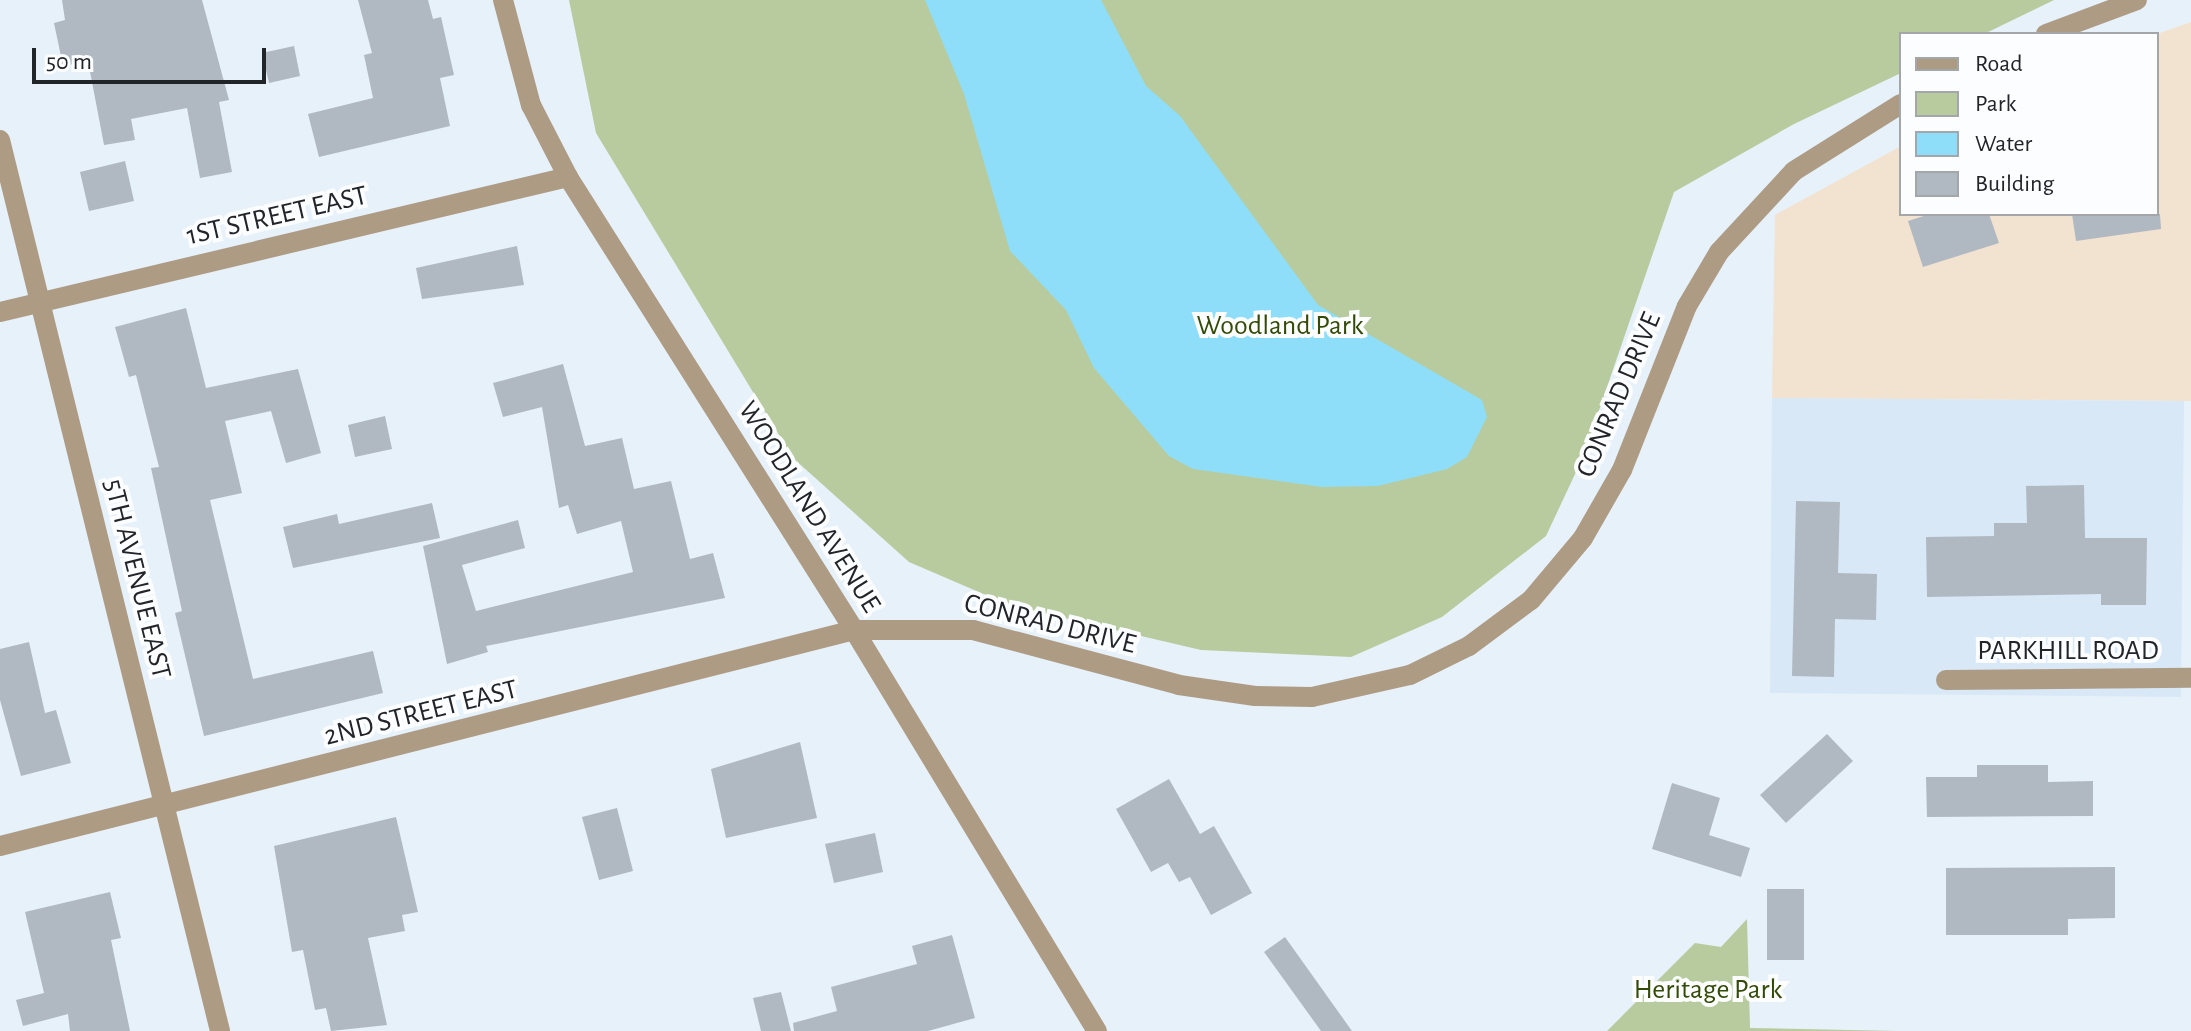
<!DOCTYPE html>
<style>
body{margin:0}
#map{position:relative;width:2191px;height:1031px;overflow:hidden;background:#e7f1fa;font-family:"Alegreya Sans",sans-serif}
div>[style]{position:absolute}
.commercial>*{inset:0;background:#f2e3d0}
.built>*{inset:0;background:#d8e8f7}
.green>*{inset:0;background:#b7cb9e}
.water>*{inset:0;background:#8fdef9}
.building>*{inset:0;background:#b0b9c2}
.minor>*{height:20px;margin:-10px;padding:0 10px;transform-origin:10px;border-radius:10px;background:#ad9b84}
span{translate:-50% -50%;white-space:nowrap;text-align:center;line-height:1.15;-webkit-text-stroke:8px #fbfdff;paint-order:stroke}
.street-label{font-size:28px;color:#212528}
.park-label{font-size:28px;color:#344a07}
.legend{position:absolute;left:1899px;top:32px;width:260px;height:184px;box-sizing:border-box;background:#fbfdff;border:2px solid #a4a7a9;margin:0;padding:10px 14px;list-style:none;font-size:24px;color:#212528}
.legend li{display:flex;align-items:center;gap:16px;height:40px}
.legend b{width:40px;border:2px solid #a4a7a9}
.scale{position:absolute;left:32px;top:48px;width:234px;height:36px;box-sizing:border-box;border:4px solid #212528;border-top:0;padding-left:10px;font-size:24px;line-height:28px;white-space:nowrap;color:#212528;-webkit-text-stroke:6px #fbfdff;paint-order:stroke}
</style>
<div id="map">
<div class="commercial">
<i style="clip-path:polygon(2191px 22px,2191px 401px,1772px 398px,1775px 215px,1901px 146px,1901px 214px,2157px 214px,2157px 34px)"></i>
</div>
<div class="built">
<i style="clip-path:polygon(1772px 398px,2184px 401px,2181px 697px,1770px 693px)"></i>
</div>
<div class="green">
<i style="clip-path:polygon(569px 0,2054px 0,1984px 34px,1901px 34px,1901px 73px,1794px 124px,1674px 192px,1583px 457px,1546px 536px,1442px 617px,1351px 657px,1201px 650px,1009px 605px,909px 562px,793px 458px,596px 133px)"></i>
<i style="clip-path:polygon(1747px 919px,1750px 1028px,1898px 1031px,1607px 1031px,1695px 943px,1721px 947px)"></i>
</div>
<div class="water">
<i style="clip-path:polygon(925px 0,1101px 0,1146px 86px,1180px 116px,1318px 305px,1482px 400px,1487px 417px,1467px 457px,1447px 469px,1378px 486px,1322px 487px,1193px 469px,1169px 456px,1094px 368px,1066px 310px,1010px 251px,964px 94px)"></i>
</div>
<div class="building">
<i style="clip-path:polygon(62px 0,202px 0,229px 100px,219px 102px,232px 172px,200px 178px,187px 108px,131px 119px,135px 140px,104px 145px,88px 61px,63px 66px,54px 23px,65px 20px)"></i>
<i style="clip-path:polygon(358px 0,428px 0,433px 19px,441px 17px,454px 75px,440px 78px,450px 126px,319px 157px,308px 114px,373px 98px,364px 55px,372px 53px)"></i>
<i style="clip-path:polygon(294px 46px,300px 76px,269px 83px,262px 53px)"></i>
<i style="clip-path:polygon(125px 161px,134px 201px,89px 211px,80px 172px)"></i>
<i style="clip-path:polygon(1930px 214px,1989px 214px,1999px 243px,1923px 267px,1908px 221px)"></i>
<i style="clip-path:polygon(2072px 214px,2160px 214px,2161px 229px,2076px 241px)"></i>
<i style="clip-path:polygon(517px 246px,524px 285px,422px 299px,416px 268px)"></i>
<i style="clip-path:polygon(186px 308px,206px 388px,298px 369px,321px 453px,286px 463px,271px 411px,225px 421px,242px 493px,210px 500px,253px 679px,373px 651px,383px 693px,204px 736px,175px 613px,182px 611px,151px 468px,159px 467px,136px 375px,129px 377px,115px 327px)"></i>
<i style="clip-path:polygon(563px 364px,585px 446px,622px 438px,634px 489px,671px 481px,690px 559px,713px 553px,725px 598px,486px 646px,488px 652px,447px 664px,423px 546px,518px 520px,525px 548px,462px 565px,476px 611px,633px 572px,621px 521px,577px 534px,568px 505px,559px 508px,542px 407px,503px 417px,493px 383px)"></i>
<i style="clip-path:polygon(385px 416px,392px 449px,355px 457px,348px 425px)"></i>
<i style="clip-path:polygon(2084px 485px,2085px 538px,2147px 538px,2146px 605px,2101px 605px,2101px 594px,1927px 597px,1926px 537px,1994px 536px,1994px 523px,2027px 523px,2026px 486px)"></i>
<i style="clip-path:polygon(1796px 501px,1840px 502px,1838px 573px,1877px 574px,1876px 620px,1835px 619px,1834px 677px,1792px 676px)"></i>
<i style="clip-path:polygon(432px 503px,440px 538px,293px 568px,283px 527px,337px 514px,339px 524px)"></i>
<i style="clip-path:polygon(29px 642px,45px 713px,56px 710px,71px 763px,21px 776px,0 700px,0 649px)"></i>
<i style="clip-path:polygon(1827px 734px,1853px 761px,1786px 823px,1760px 795px)"></i>
<i style="clip-path:polygon(800px 742px,817px 818px,726px 838px,711px 769px)"></i>
<i style="clip-path:polygon(1977px 765px,2048px 765px,2048px 782px,2093px 781px,2093px 816px,1927px 817px,1926px 777px,1977px 777px)"></i>
<i style="clip-path:polygon(1169px 779px,1200px 834px,1214px 826px,1252px 893px,1211px 915px,1190px 877px,1179px 882px,1168px 863px,1151px 872px,1116px 809px)"></i>
<i style="clip-path:polygon(1672px 783px,1720px 798px,1709px 835px,1750px 848px,1741px 877px,1652px 849px)"></i>
<i style="clip-path:polygon(617px 808px,633px 871px,599px 880px,582px 817px)"></i>
<i style="clip-path:polygon(396px 817px,418px 912px,402px 915px,405px 931px,368px 938px,387px 1025px,331px 1031px,326px 1008px,315px 1010px,303px 950px,292px 952px,274px 846px)"></i>
<i style="clip-path:polygon(875px 833px,883px 872px,834px 883px,825px 844px)"></i>
<i style="clip-path:polygon(2115px 867px,2115px 918px,2068px 919px,2068px 935px,1946px 935px,1946px 868px)"></i>
<i style="clip-path:polygon(1767px 889px,1804px 889px,1804px 960px,1767px 960px)"></i>
<i style="clip-path:polygon(110px 892px,121px 938px,111px 940px,130px 1031px,70px 1031px,68px 1014px,23px 1026px,16px 1000px,44px 993px,25px 912px)"></i>
<i style="clip-path:polygon(952px 935px,975px 1018px,928px 1031px,794px 1031px,793px 1023px,837px 1011px,831px 987px,917px 964px,912px 946px)"></i>
<i style="clip-path:polygon(1285px 937px,1352px 1031px,1321px 1031px,1264px 952px)"></i>
<i style="clip-path:polygon(781px 992px,791px 1031px,761px 1031px,753px 998px)"></i>
</div>
<div class="minor">
<i style="left:503px;top:0;width:109px;rotate:75.1deg"></i>
<i style="left:531px;top:105px;width:81px;rotate:62.8deg"></i>
<i style="left:568px;top:177px;width:536px;rotate:57.73deg"></i>
<i style="left:854px;top:630px;width:469px;rotate:58.8deg"></i>
<i style="left:2046px;top:34px;width:97px;rotate:-20.5deg"></i>
<i style="left:0;top:140px;width:918px;rotate:76.13deg"></i>
<i style="left:0;top:312px;width:584px;rotate:-13.37deg"></i>
<i style="left:1946px;top:680px;width:245px;rotate:-0.5deg"></i>
<i style="left:0;top:846px;width:881px;rotate:-14.19deg"></i>
<i style="left:854px;top:630px;width:119px"></i>
<i style="left:973px;top:630px;width:213px;rotate:14.9deg"></i>
<i style="left:1179px;top:685px;width:77px;rotate:8.2deg"></i>
<i style="left:1255px;top:696px;width:57px;rotate:1deg"></i>
<i style="left:1312px;top:697px;width:100px;rotate:-12.7deg"></i>
<i style="left:1410px;top:675px;width:66px;rotate:-26.2deg"></i>
<i style="left:1469px;top:646px;width:77px;rotate:-36.6deg"></i>
<i style="left:1531px;top:600px;width:81px;rotate:-50deg"></i>
<i style="left:1583px;top:538px;width:78px;rotate:-60.2deg"></i>
<i style="left:1622px;top:470px;width:176px;rotate:-68.4deg"></i>
<i style="left:1687px;top:306px;width:63px;rotate:-59.3deg"></i>
<i style="left:1719px;top:252px;width:110px;rotate:-47.2deg"></i>
<i style="left:1794px;top:171px;width:126px;rotate:-32.1deg"></i>
</div>
<div class="street-label">
<span style="left:277px;top:216px;rotate:-13deg">1ST STREET EAST</span>
<span style="left:1619px;top:395px;rotate:-67deg">CONRAD DRIVE</span>
<span style="left:809px;top:507px;rotate:58deg">WOODLAND AVENUE</span>
<span style="left:137px;top:579px;rotate:76deg">5TH AVENUE EAST</span>
<span style="left:1050px;top:624px;rotate:14deg">CONRAD DRIVE</span>
<span style="left:2068px;top:651px">PARKHILL ROAD</span>
<span style="left:421px;top:713px;rotate:-14deg">2ND STREET EAST</span>
</div>
<div class="park-label">
<span style="left:1280px;top:326px">Woodland Park</span>
<span style="left:1708px;top:990px">Heritage Park</span>
</div>
<ul class="legend">
<li><b style="height:10px;background:#ad9b84"></b>Road</li>
<li><b style="height:22px;background:#b7cb9e"></b>Park</li>
<li><b style="height:22px;background:#8fdef9"></b>Water</li>
<li><b style="height:22px;background:#b0b9c2"></b>Building</li>
</ul>
<div class="scale">50 m</div>
</div>
